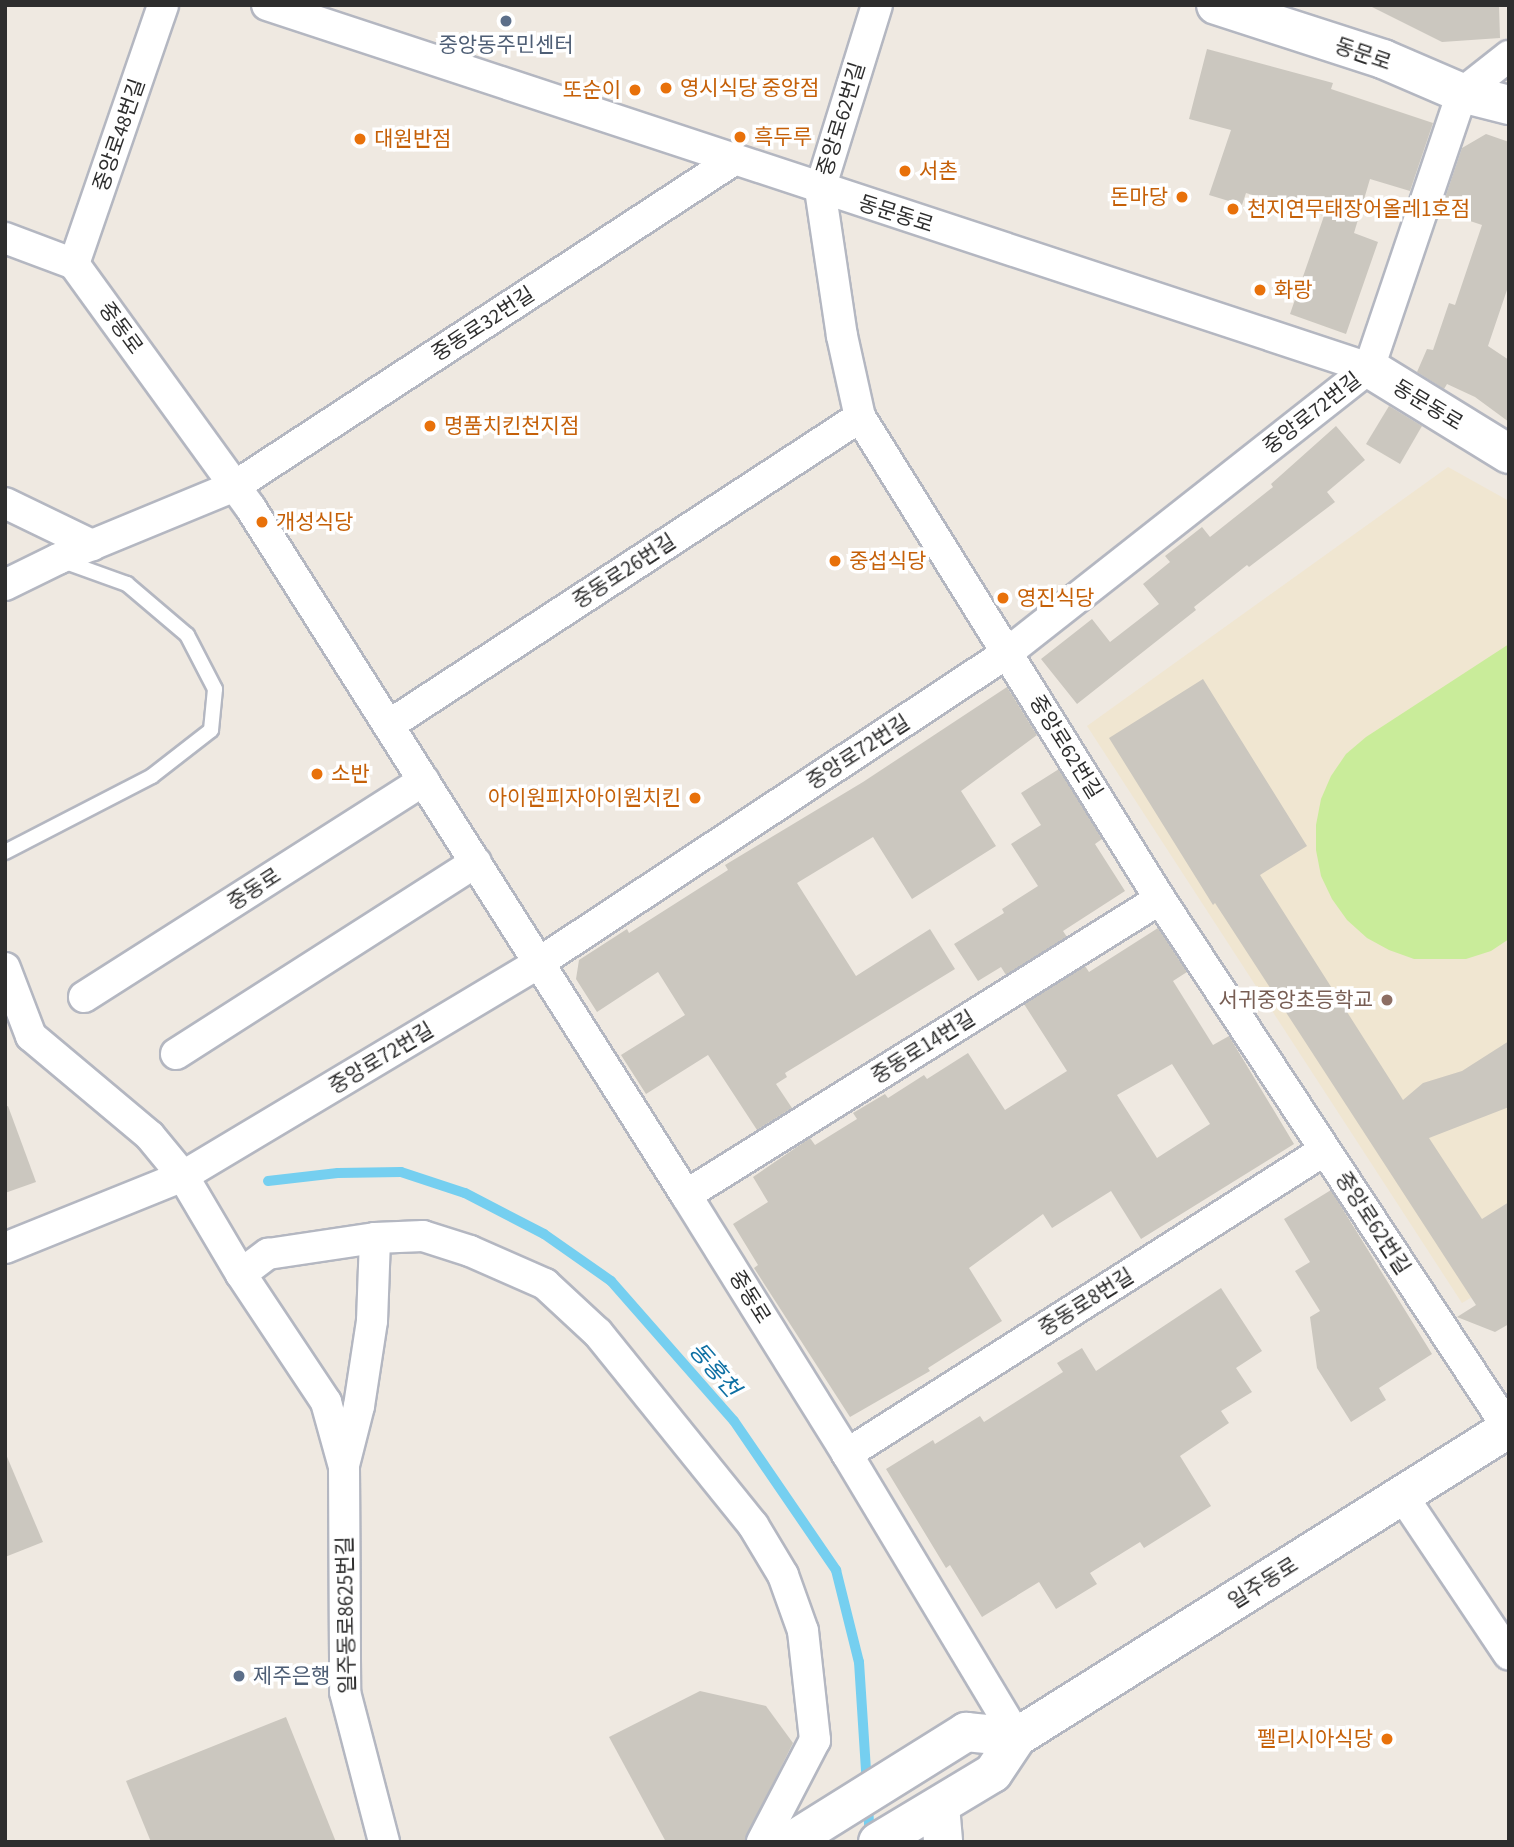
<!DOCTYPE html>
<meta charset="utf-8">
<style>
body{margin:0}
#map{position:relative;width:1514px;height:1847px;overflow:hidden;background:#efe9e1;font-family:"Source Sans 3","Noto Sans KR",sans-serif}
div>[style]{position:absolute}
.education>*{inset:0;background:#f0e6d1}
.pitch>*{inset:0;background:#c9ec9a}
.stream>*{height:10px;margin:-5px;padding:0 5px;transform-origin:5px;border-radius:5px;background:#75cff0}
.building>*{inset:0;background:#cbc7bf}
.roads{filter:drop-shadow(2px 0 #b4b7c1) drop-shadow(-2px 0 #b4b7c1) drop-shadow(0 2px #b4b7c1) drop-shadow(0 -2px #b4b7c1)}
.lane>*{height:14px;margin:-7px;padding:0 7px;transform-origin:7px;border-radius:7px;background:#fff}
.street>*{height:30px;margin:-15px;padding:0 15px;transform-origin:15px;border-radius:15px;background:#fff}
.secondary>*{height:38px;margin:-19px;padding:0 19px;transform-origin:19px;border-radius:19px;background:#fff}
.dots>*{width:19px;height:19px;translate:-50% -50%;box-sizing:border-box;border:4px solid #fff;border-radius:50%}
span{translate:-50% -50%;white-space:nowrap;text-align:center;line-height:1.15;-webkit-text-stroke:7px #fff;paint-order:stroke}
.service-label{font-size:21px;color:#4e5e75}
.left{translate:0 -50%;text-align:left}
.street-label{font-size:21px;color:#2e2e2e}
.food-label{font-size:21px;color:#c56008}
.right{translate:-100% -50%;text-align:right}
.education-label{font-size:21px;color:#785e54}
.water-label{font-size:23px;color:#0d6fa3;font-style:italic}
.frame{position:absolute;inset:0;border:7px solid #2e2e2e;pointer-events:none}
</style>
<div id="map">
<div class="education">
<i style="clip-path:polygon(1448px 467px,1509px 501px,1509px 1275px,1462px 1303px,1087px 726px)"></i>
</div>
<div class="pitch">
<i style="clip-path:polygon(1509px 644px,1509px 939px,1491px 951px,1466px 959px,1414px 959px,1389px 950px,1367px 938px,1347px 920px,1332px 899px,1321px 876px,1316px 850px,1316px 825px,1321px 799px,1331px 776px,1346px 754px,1366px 737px)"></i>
</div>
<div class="stream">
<i style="left:268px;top:1181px;width:70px;rotate:-6.5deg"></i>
<i style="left:338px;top:1173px;width:63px;rotate:-0.9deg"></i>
<i style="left:401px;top:1172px;width:67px;rotate:18.2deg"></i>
<i style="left:465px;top:1193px;width:89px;rotate:27.4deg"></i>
<i style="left:544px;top:1234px;width:82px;rotate:35deg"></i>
<i style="left:611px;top:1281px;width:186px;rotate:48.7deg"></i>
<i style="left:734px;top:1421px;width:181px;rotate:55.6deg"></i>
<i style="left:836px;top:1570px;width:95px;rotate:76deg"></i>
<i style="left:859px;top:1662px;width:123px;rotate:86.3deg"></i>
<i style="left:868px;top:1804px;width:34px;rotate:87deg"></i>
</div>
<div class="building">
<i style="clip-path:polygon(1368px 5px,1499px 5px,1500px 38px,1442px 42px)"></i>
<i style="clip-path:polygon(1207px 49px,1333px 83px,1331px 89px,1433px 123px,1410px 191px,1370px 179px,1354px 233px,1378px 242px,1346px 334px,1290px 314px,1324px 216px,1246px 193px,1242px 205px,1209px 195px,1231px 130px,1189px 119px)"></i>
<i style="clip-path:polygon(1486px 134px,1509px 142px,1509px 284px,1488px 346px,1509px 360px,1509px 422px,1475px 397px,1447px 384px,1444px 389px,1417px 372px,1427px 349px,1433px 350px,1449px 303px,1455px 305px,1482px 225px,1446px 213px,1450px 203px,1444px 201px,1462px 148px)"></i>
<i style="clip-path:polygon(1389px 406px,1422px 426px,1400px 464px,1366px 444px)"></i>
<i style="clip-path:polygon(1336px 426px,1365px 460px,1327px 492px,1335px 502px,1249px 567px,1247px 565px,1194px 607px,1196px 610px,1077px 704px,1041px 659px,1092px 619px,1110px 642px,1159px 604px,1143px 584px,1170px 562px,1165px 556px,1202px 527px,1210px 537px,1273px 487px,1271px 484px)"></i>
<i style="clip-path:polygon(1203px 679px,1307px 846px,1260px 875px,1403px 1100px,1423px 1083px,1462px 1071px,1509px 1041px,1509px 1107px,1429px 1138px,1482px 1219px,1509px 1202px,1509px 1324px,1495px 1332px,1457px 1317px,1476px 1305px,1215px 903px,1213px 905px,1109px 738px)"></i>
<i style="clip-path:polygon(1007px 687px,1037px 735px,961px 791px,996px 846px,912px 899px,873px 837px,797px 883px,856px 976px,930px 929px,955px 969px,785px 1073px,787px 1077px,776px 1084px,792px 1108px,757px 1130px,708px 1055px,646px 1094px,621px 1055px,685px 1015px,658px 972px,597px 1012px,576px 979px,579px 960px,627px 929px,629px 933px,728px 870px,725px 865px,863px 782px)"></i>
<i style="clip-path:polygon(1059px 769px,1102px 839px,1095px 844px,1125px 891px,1063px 931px,1067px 937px,1006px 975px,1001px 967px,978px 981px,954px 944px,1004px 913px,1002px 909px,1038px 886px,1011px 844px,1041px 825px,1021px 793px)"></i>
<i style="clip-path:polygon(evenodd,1158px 928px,1187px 972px,1173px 981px,1213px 1045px,1229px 1036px,1294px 1144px,1141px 1239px,1111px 1191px,1052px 1228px,1043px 1214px,969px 1268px,1002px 1321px,928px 1368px,930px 1371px,850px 1417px,754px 1268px,758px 1265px,733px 1224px,768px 1202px,753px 1177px,810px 1138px,815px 1145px,857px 1119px,853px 1113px,885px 1094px,888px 1098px,924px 1075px,927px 1079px,968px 1053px,1005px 1110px,1067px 1071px,1024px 1004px,1085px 966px,1089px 972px,1158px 928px,1172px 1064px,1210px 1124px,1157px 1158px,1117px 1095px,1172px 1064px)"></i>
<i style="clip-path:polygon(8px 1106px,36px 1182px,5px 1193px,5px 1107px)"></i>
<i style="clip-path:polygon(1331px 1190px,1432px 1354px,1379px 1388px,1386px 1400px,1351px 1422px,1317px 1368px,1310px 1317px,1320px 1311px,1295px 1271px,1310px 1262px,1284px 1219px)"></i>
<i style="clip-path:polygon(1221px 1288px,1262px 1351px,1236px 1368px,1252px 1392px,1221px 1411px,1229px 1423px,1180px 1456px,1211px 1506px,1144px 1548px,1140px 1542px,1090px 1573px,1097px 1584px,1056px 1609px,1039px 1582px,982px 1617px,950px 1565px,946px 1568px,886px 1469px,933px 1440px,935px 1444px,980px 1416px,984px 1422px,1063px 1372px,1057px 1363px,1082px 1348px,1096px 1371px)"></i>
<i style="clip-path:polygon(5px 1452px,43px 1542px,5px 1557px)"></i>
<i style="clip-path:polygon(700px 1691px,766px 1706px,793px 1743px,744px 1842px,666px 1842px,609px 1737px)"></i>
<i style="clip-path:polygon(286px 1717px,336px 1842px,151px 1842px,126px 1781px)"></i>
</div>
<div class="roads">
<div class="lane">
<i style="left:5px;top:852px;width:165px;rotate:-27.3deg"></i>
<i style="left:152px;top:776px;width:75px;rotate:-37.9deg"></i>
<i style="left:211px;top:730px;width:41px;rotate:-84.4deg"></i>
<i style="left:215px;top:689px;width:61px;rotate:-117.4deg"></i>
<i style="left:187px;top:635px;width:79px;rotate:-139.6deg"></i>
<i style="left:127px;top:584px;width:68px;rotate:-160.2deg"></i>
</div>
<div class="street">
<i style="left:267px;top:5px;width:1160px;rotate:18.23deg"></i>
<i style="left:877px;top:5px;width:193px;rotate:107.2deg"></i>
<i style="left:820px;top:189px;width:149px;rotate:81.5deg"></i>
<i style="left:842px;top:336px;width:83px;rotate:77.5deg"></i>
<i style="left:860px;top:417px;width:568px;rotate:58.1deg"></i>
<i style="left:1160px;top:899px;width:633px;rotate:56.66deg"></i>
<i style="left:5px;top:238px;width:74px;rotate:20.6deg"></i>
<i style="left:74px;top:264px;width:300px;rotate:54.1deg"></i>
<i style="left:250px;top:507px;width:815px;rotate:57.64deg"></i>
<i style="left:686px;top:1195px;width:305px;rotate:58.1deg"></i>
<i style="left:847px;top:1454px;width:330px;rotate:59deg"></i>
<i style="left:74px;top:264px;width:274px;rotate:-71deg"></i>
<i style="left:5px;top:503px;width:97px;rotate:25.8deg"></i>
<i style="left:5px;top:585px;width:59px;rotate:-26.1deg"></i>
<i style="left:58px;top:559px;width:191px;rotate:-22.4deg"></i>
<i style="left:235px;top:486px;width:594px;rotate:-33.18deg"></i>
<i style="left:389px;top:725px;width:563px;rotate:-33.18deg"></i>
<i style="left:5px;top:968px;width:73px;rotate:69.1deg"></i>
<i style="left:31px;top:1036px;width:155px;rotate:40deg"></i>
<i style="left:150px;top:1136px;width:52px;rotate:50.5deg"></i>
<i style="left:183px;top:1176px;width:114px;rotate:59.4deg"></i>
<i style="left:241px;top:1274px;width:154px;rotate:56.4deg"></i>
<i style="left:326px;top:1402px;width:67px;rotate:74.5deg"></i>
<i style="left:344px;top:1467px;width:225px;rotate:89.7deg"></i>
<i style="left:345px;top:1692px;width:155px;rotate:75.4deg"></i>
<i style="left:84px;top:997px;width:403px;rotate:-32.5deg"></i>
<i style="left:176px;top:1054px;width:356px;rotate:-32.6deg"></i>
<i style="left:686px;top:1195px;width:559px;rotate:-31.98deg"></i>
<i style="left:5px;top:1248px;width:192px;rotate:-22deg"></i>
<i style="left:183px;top:1176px;width:416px;rotate:-30.9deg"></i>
<i style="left:540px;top:962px;width:560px;rotate:-33.49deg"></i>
<i style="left:1007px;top:653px;width:461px;rotate:-38.2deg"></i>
<i style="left:1369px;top:368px;width:290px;rotate:-71.3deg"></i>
<i style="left:1462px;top:93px;width:60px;rotate:-38.2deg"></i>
<i style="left:241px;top:1274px;width:34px;rotate:-37deg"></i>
<i style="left:268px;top:1254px;width:108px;rotate:-8.5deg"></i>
<i style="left:375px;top:1238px;width:48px;rotate:-2.4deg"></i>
<i style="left:423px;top:1236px;width:49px;rotate:17.7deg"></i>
<i style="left:470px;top:1251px;width:82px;rotate:23.7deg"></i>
<i style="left:545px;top:1284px;width:72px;rotate:42.8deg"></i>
<i style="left:598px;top:1333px;width:247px;rotate:51.1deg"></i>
<i style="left:753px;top:1525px;width:58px;rotate:59deg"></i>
<i style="left:783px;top:1575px;width:59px;rotate:70.3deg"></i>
<i style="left:803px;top:1631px;width:110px;rotate:83.7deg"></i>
<i style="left:815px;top:1740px;width:115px;rotate:117.5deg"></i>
<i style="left:847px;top:1454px;width:566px;rotate:-32.46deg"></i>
<i style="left:344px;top:1465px;width:61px;rotate:-75.7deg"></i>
<i style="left:359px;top:1406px;width:86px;rotate:-81.3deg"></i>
<i style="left:372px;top:1321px;width:83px;rotate:-87.9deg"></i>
<i style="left:1402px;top:1495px;width:192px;rotate:56.2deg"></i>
</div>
<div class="secondary">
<i style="left:1216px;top:5px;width:176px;rotate:17.9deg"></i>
<i style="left:1383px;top:59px;width:86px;rotate:23.3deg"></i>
<i style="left:1462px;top:93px;width:49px;rotate:14.3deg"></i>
<i style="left:1369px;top:368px;width:164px;rotate:31.6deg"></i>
<i style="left:940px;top:1806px;width:36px;rotate:85deg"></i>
<i style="left:790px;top:1842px;width:208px;rotate:-32deg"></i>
<i style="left:966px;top:1732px;width:51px;rotate:5.6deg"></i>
<i style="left:878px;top:1842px;width:134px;rotate:-31deg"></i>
<i style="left:993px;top:1773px;width:43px;rotate:-56.3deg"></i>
<i style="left:1017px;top:1737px;width:581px;rotate:-32.13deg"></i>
</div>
</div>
<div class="dots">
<i style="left:506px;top:21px;background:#5c6f8a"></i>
<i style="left:666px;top:88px;background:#e8710a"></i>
<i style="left:635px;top:90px;background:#e8710a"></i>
<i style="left:740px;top:137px;background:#e8710a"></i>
<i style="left:360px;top:139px;background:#e8710a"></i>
<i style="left:905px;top:171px;background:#e8710a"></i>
<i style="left:1182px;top:197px;background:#e8710a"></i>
<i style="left:1233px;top:209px;background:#e8710a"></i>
<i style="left:1260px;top:290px;background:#e8710a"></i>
<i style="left:430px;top:426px;background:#e8710a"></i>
<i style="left:262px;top:522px;background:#e8710a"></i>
<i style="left:835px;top:561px;background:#e8710a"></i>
<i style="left:1003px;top:598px;background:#e8710a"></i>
<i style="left:317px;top:774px;background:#e8710a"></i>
<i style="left:695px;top:798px;background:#e8710a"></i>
<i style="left:1387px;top:1000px;background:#8d6e63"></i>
<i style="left:239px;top:1676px;background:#5c6f8a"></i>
<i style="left:1387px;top:1739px;background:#e8710a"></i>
</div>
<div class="service-label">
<span style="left:506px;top:45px">중앙동주민센터</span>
<span class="left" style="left:253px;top:1676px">제주은행</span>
</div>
<div class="street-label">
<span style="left:1363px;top:54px;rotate:19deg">동문로</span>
<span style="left:841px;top:119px;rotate:-73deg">중앙로62번길</span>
<span style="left:119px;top:135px;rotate:-71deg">중앙로48번길</span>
<span style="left:896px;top:214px;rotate:18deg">동문동로</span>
<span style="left:483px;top:324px;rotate:-33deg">중동로32번길</span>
<span style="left:121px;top:328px;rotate:54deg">중동로</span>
<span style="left:1428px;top:405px;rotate:31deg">동문동로</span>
<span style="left:1312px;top:413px;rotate:-38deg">중앙로72번길</span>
<span style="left:624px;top:571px;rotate:-33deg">중동로26번길</span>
<span style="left:1066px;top:747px;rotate:58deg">중앙로62번길</span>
<span style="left:858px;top:752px;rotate:-33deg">중앙로72번길</span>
<span style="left:254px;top:889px;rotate:-33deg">중동로</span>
<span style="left:923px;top:1047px;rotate:-32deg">중동로14번길</span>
<span style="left:381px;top:1058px;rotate:-31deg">중앙로72번길</span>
<span style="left:1373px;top:1223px;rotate:57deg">중앙로62번길</span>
<span style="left:750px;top:1297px;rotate:58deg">중동로</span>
<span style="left:1086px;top:1302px;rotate:-32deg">중동로8번길</span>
<span style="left:1263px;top:1583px;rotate:-32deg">일주동로</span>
<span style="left:346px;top:1615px;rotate:-91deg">일주동로8625번길</span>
</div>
<div class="food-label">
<span class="left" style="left:680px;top:88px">영시식당 중앙점</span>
<span class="right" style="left:621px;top:90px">또순이</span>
<span class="left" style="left:754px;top:137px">흑두루</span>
<span class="left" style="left:374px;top:139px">대원반점</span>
<span class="left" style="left:919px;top:171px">서촌</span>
<span class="right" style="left:1168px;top:197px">돈마당</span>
<span class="left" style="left:1247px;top:209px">천지연무태장어올레1호점</span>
<span class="left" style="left:1274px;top:290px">화랑</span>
<span class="left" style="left:444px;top:426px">명품치킨천지점</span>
<span class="left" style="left:276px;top:522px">개성식당</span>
<span class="left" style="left:849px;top:561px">중섭식당</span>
<span class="left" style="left:1017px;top:598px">영진식당</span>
<span class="left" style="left:331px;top:774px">소반</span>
<span class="right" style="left:681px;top:798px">아이원피자아이원치킨</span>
<span class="right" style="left:1373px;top:1739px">펠리시아식당</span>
</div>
<div class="education-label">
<span class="right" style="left:1373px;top:1000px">서귀중앙초등학교</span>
</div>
<div class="water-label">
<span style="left:714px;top:1370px;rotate:49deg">동홍천</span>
</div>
<div class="frame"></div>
</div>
